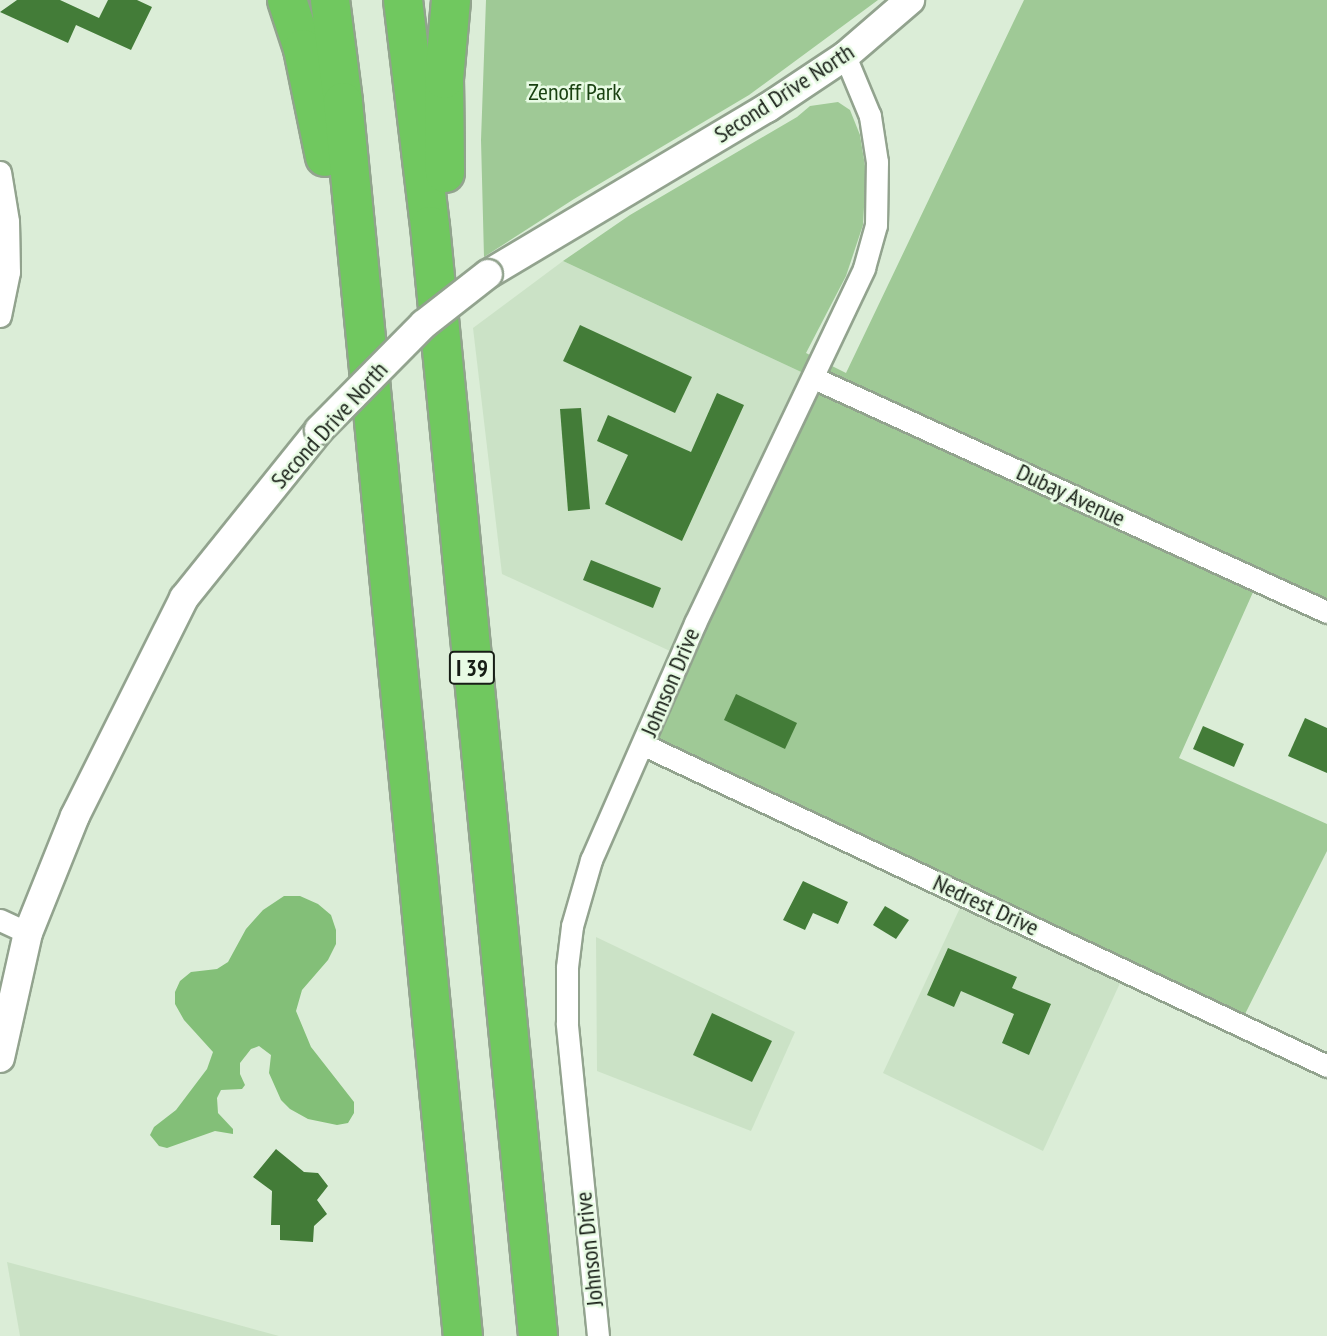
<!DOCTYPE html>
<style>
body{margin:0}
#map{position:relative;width:1327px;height:1336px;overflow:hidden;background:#dbedd7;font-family:"PT Sans Narrow",sans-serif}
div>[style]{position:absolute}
.built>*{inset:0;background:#cbe2c6}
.green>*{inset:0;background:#9fc996}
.water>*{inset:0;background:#83bf78}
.building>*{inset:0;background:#437c38}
.roads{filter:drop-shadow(2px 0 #92a38e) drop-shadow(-2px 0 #92a38e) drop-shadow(0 2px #92a38e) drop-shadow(0 -2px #92a38e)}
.minor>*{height:21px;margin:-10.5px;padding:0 10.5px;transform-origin:10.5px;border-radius:10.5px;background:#fff}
.tertiary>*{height:28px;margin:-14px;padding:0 14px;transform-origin:14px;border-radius:14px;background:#fff}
.motorway>*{height:38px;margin:-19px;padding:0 19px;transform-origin:19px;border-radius:19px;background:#70c85f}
.bridges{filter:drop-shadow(2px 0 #92a38e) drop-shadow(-2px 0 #92a38e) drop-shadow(0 2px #92a38e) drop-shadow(0 -2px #92a38e)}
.tertiary-bridge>*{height:28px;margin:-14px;padding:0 14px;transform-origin:14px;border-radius:14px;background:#fff}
span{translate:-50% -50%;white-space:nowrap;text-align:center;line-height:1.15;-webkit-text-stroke:5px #e8fbe4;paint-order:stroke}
.shield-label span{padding:2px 5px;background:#e8fbe4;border:2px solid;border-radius:5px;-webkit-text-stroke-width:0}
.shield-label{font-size:23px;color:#171e16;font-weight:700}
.park-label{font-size:24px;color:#194111}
.street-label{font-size:24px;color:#171e16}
</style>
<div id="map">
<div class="built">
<i style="clip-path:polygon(563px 261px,814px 378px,681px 656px,502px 574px,473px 328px)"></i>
<i style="clip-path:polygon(966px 895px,1126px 970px,1043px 1151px,883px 1073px)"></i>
<i style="clip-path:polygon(596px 937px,795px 1032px,751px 1131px,597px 1071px)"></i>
<i style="clip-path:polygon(7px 1262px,104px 1288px,279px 1336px,20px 1336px)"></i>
</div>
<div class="green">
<i style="clip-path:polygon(486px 0,878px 0,749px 95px,574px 199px,484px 257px,481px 140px)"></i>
<i style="clip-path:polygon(1024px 0,1327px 0,1327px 612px,1258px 581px,1179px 758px,1327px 824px,1327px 851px,1240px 1024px,644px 745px,814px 378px,563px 261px,630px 215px,797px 117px,810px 106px,838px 102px,850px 110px,860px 135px,866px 172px,863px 225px,846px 276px,806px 353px,846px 373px)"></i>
</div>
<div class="water">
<i style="clip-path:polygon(284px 896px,300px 896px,318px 904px,331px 915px,336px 930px,336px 944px,328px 960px,302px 990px,296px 1011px,311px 1047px,354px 1102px,354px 1113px,348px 1123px,337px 1125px,308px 1119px,290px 1109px,281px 1100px,269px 1073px,271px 1055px,259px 1046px,251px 1049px,240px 1063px,240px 1074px,245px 1085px,242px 1089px,221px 1090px,217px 1098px,218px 1113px,233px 1129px,233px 1134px,215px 1131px,167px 1148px,159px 1146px,150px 1135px,154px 1127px,176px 1110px,207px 1069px,213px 1052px,184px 1020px,175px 1004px,175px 992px,180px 981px,191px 972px,217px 969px,228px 962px,246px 929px,263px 910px)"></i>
</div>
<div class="building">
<i style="clip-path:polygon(17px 0,60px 0,99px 18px,108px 0,137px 0,152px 7px,131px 50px,76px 25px,68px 43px,0 12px)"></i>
<i style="clip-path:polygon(580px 325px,692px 377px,675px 413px,563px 361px)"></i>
<i style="clip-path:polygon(717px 393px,744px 405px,682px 541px,605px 504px,628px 455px,597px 441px,608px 415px,691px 452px)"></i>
<i style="clip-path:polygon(581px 408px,590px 509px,568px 511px,560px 409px)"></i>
<i style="clip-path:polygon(591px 560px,661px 588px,653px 608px,583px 580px)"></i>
<i style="clip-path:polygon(736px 694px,797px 723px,785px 749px,724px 720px)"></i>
<i style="clip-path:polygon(1305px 718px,1327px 728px,1327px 773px,1288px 756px)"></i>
<i style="clip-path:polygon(1203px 726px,1244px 744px,1234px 767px,1193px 749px)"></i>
<i style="clip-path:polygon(803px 881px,848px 902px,838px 924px,813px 913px,805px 930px,783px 920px)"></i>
<i style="clip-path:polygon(885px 906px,909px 920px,896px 939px,873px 925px)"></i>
<i style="clip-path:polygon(948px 948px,1017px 977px,1012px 988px,1051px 1004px,1029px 1055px,1002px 1043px,1014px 1014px,961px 991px,954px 1007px,927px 995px)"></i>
<i style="clip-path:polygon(712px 1013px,772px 1041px,752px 1082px,693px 1055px)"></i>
<i style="clip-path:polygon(276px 1149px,304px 1172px,318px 1173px,328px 1186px,317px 1200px,327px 1214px,314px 1226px,313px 1242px,280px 1240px,280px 1225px,271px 1225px,272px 1191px,253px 1177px)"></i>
</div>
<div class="roads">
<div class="minor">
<i style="left:0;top:172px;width:50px;rotate:80.7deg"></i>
<i style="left:8px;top:221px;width:51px;rotate:88.9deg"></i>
<i style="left:9px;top:272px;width:45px;rotate:101.6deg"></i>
<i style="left:814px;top:378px;width:564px;rotate:24.52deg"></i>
<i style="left:644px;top:745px;width:755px;rotate:25.17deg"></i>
<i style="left:0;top:920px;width:31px;rotate:25deg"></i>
<i style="left:598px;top:1336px;width:315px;rotate:-95.7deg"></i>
<i style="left:567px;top:1023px;width:56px;rotate:-90deg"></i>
<i style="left:567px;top:967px;width:41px;rotate:-83deg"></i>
<i style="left:572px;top:926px;width:69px;rotate:-73.9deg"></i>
<i style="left:591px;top:860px;width:259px;rotate:-66.3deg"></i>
<i style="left:695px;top:623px;width:393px;rotate:-64.5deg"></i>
<i style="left:864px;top:268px;width:45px;rotate:-74.4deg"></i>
<i style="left:876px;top:225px;width:63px;rotate:-89.1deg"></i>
<i style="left:877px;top:162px;width:47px;rotate:-98.7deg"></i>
<i style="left:870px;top:116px;width:65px;rotate:-112.6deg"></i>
</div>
<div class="tertiary">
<i style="left:488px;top:274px;width:325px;rotate:-30.8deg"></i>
<i style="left:767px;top:108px;width:94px;rotate:-33.7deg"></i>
<i style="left:845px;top:56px;width:86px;rotate:-40.7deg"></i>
<i style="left:0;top:1058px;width:128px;rotate:-77.4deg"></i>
<i style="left:28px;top:933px;width:126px;rotate:-68.1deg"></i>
<i style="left:75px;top:816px;width:244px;rotate:-63.4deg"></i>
<i style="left:184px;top:598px;width:216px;rotate:-51.2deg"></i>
</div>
<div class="motorway">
<i style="left:287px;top:0;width:52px;rotate:71.9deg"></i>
<i style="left:303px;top:49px;width:110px;rotate:78.5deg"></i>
<i style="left:330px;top:0;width:103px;rotate:82.7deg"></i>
<i style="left:343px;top:102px;width:1240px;rotate:84.45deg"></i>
<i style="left:403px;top:0;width:228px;rotate:83.2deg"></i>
<i style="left:430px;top:226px;width:1115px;rotate:84.44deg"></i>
<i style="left:445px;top:173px;width:94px;rotate:-90.6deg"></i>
<i style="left:444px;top:79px;width:79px;rotate:-84.9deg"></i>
</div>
</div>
<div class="bridges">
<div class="tertiary-bridge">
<i style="left:319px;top:430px;width:149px;rotate:-45.3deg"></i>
<i style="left:424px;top:324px;width:81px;rotate:-38deg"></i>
</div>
</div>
<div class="shield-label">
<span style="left:472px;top:668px">I 39</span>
</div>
<div class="park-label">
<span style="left:575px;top:92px">Zenoff Park</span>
</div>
<div class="street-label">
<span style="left:784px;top:93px;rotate:-33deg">Second Drive North</span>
<span style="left:329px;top:425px;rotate:-48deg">Second Drive North</span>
<span style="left:1071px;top:495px;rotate:25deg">Dubay Avenue</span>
<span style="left:670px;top:682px;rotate:-67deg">Johnson Drive</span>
<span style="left:986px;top:905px;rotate:25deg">Nedrest Drive</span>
<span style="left:589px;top:1249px;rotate:-96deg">Johnson Drive</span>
</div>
</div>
